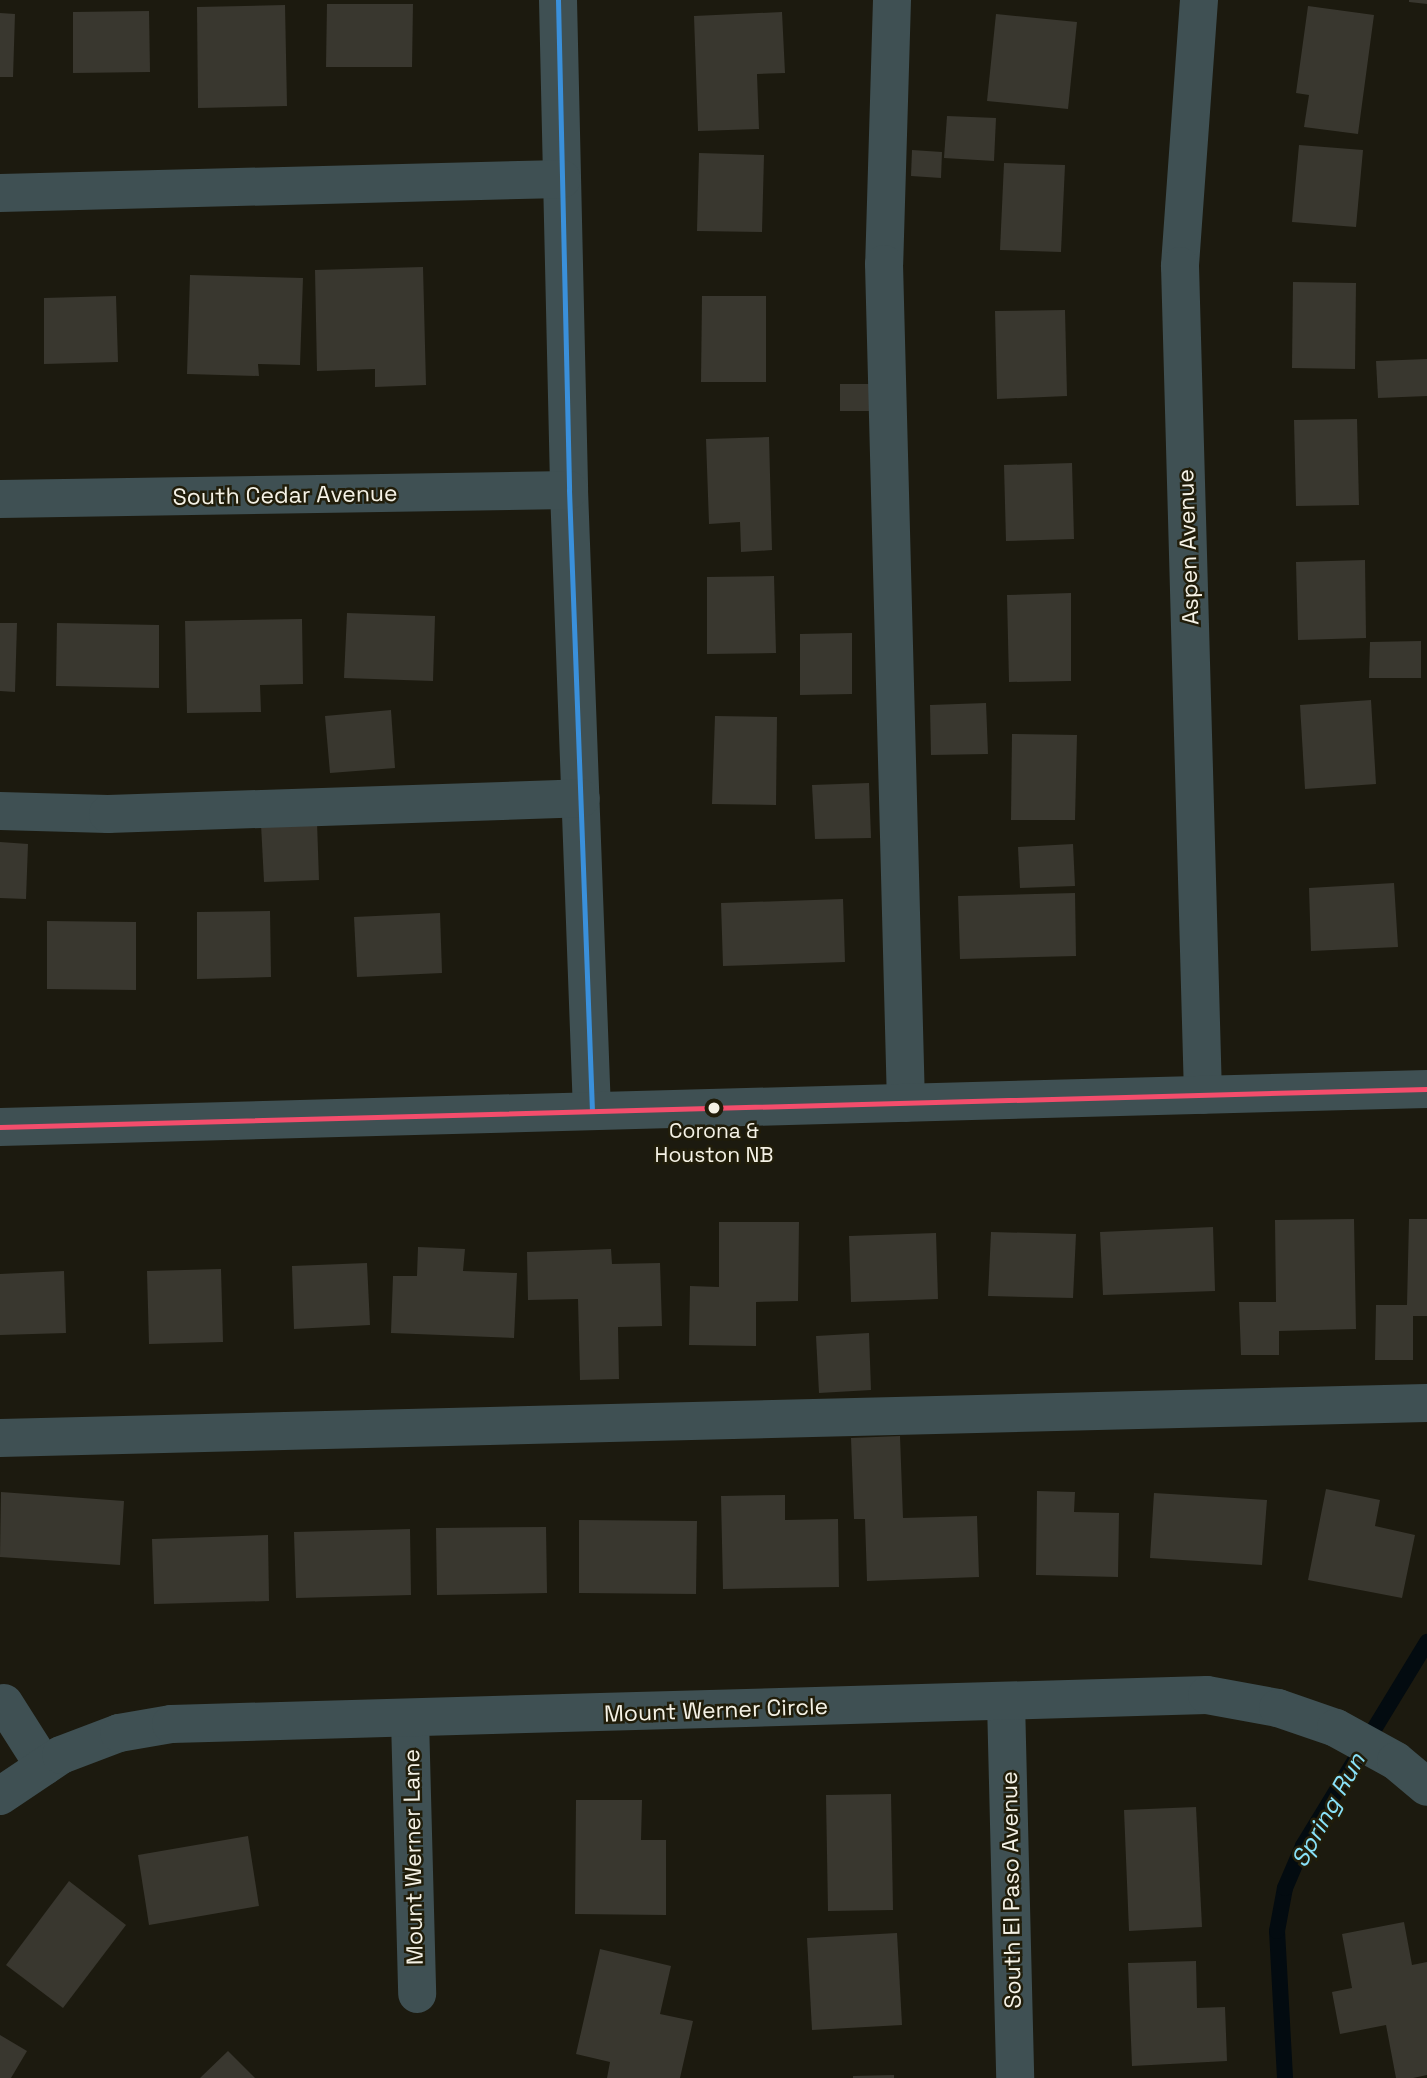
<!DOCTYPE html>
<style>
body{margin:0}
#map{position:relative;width:1427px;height:2078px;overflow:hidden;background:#1c1a0f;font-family:"Space Grotesk",sans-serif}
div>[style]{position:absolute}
.stream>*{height:16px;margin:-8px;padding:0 8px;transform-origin:8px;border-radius:8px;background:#030b10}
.building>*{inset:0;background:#39372f}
.minor>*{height:38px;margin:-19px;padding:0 19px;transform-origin:19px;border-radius:19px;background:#3f5053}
.bus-1>*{height:5px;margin:-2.5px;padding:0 2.5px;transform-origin:2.5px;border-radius:2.5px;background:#3a90db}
.bus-2>*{height:5px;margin:-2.5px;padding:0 2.5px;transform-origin:2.5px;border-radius:2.5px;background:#f44d6c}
.dots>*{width:19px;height:19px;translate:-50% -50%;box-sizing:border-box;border:4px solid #211d0a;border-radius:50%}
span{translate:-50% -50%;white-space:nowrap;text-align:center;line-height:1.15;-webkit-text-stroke:5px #211d0a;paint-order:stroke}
.bus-label{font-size:21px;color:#f5f2e6}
.street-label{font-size:23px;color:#f5f2e6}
.water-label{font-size:24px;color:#89e2f9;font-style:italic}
</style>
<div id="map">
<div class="stream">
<i style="left:1285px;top:2078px;width:147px;rotate:-93.1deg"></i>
<i style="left:1277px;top:1931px;width:44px;rotate:-79.5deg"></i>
<i style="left:1285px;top:1888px;width:46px;rotate:-66.8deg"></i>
<i style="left:1303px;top:1846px;width:239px;rotate:-58.7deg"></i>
</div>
<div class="building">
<i style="clip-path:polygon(1409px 0,1427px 0,1427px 4px,1409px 2px)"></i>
<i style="clip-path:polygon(327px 4px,413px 4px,412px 67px,326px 67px)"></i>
<i style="clip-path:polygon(285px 5px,287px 106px,198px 108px,197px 7px)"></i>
<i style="clip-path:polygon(1308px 6px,1374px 15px,1358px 134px,1304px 127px,1309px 95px,1296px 93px)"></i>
<i style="clip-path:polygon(149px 11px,150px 72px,73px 73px,73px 12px)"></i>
<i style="clip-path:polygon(782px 12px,785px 73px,757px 74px,759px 129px,698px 131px,694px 16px)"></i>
<i style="clip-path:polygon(0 13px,15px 14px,13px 77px,0 77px)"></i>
<i style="clip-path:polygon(996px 14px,1077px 22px,1068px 109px,987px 101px)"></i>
<i style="clip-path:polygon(947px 116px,996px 118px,994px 161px,944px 158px)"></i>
<i style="clip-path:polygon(1299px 145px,1363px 150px,1356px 227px,1292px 222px)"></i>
<i style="clip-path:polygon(912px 150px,942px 152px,941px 178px,911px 176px)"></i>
<i style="clip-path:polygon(699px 153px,764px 155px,762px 232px,697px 231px)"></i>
<i style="clip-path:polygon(1004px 163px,1065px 165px,1061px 252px,1000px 250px)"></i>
<i style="clip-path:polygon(423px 267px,426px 385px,375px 387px,375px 369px,317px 371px,315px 270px)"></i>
<i style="clip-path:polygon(190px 275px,303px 278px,300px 365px,258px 364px,259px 376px,187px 374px)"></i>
<i style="clip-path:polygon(1293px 282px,1356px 283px,1355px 369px,1292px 368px)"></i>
<i style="clip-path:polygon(116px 296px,118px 362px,44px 364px,44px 298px)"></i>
<i style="clip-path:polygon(702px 296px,766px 296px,766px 382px,701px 382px)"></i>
<i style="clip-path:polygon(1065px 310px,1067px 396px,997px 399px,995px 311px)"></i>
<i style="clip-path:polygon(1427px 359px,1427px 396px,1378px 398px,1376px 361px)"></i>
<i style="clip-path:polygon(840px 384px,870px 384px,869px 411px,840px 411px)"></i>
<i style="clip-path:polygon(1357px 419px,1359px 505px,1296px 506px,1294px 420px)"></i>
<i style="clip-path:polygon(769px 437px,772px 550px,741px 552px,740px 522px,709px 524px,706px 439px)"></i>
<i style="clip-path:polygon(1072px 463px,1074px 539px,1006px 541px,1004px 465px)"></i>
<i style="clip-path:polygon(1365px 560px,1366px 638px,1298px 640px,1296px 562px)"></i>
<i style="clip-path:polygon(774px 576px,776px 653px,707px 654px,707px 577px)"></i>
<i style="clip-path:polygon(1071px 593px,1071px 681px,1009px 682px,1007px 595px)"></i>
<i style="clip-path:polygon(347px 613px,435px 616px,433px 681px,344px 678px)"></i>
<i style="clip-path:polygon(302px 619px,303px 684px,260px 685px,261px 712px,187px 713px,185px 621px)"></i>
<i style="clip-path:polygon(0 623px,17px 623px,15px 692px,0 691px)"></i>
<i style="clip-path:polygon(57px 623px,159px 625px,159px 688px,56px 686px)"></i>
<i style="clip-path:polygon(852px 633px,852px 694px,800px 695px,800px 634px)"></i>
<i style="clip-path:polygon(1421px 641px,1421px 678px,1369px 678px,1370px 642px)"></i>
<i style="clip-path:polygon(1371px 700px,1376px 784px,1305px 789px,1300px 705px)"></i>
<i style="clip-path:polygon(986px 703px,988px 754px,931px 755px,930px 705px)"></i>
<i style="clip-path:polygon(391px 710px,395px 768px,330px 773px,325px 716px)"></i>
<i style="clip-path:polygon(715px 716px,777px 717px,776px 805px,712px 804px)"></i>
<i style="clip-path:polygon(1012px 734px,1077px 735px,1075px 820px,1011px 820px)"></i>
<i style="clip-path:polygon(869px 783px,871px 838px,815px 839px,812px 785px)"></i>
<i style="clip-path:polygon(317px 822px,319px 880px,264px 882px,261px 824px)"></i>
<i style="clip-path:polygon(0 842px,28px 844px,26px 899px,0 898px)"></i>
<i style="clip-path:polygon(1073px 844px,1075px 886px,1020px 888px,1018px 847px)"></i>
<i style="clip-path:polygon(1394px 883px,1398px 947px,1311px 951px,1309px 888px)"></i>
<i style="clip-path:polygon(1075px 893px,1076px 956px,960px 959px,958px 896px)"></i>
<i style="clip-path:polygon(843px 899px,845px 962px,723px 966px,721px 903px)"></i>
<i style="clip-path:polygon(270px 911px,271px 977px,197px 979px,197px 912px)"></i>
<i style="clip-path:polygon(440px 913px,442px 973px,357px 977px,354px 917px)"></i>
<i style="clip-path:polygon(47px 921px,136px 922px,136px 990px,47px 989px)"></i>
<i style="clip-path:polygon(1354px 1219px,1356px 1329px,1279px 1331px,1279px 1355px,1241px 1355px,1239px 1302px,1276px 1302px,1275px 1220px)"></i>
<i style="clip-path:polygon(1409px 1219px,1427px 1219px,1427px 1316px,1413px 1316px,1413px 1360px,1375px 1360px,1376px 1305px,1407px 1305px)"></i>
<i style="clip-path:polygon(719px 1222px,799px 1222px,798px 1301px,756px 1302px,756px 1346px,689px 1345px,690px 1286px,719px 1287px)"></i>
<i style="clip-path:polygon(1213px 1227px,1215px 1291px,1103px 1295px,1100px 1232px)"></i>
<i style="clip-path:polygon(991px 1232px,1076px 1234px,1073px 1298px,988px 1296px)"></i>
<i style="clip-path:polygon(936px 1233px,938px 1299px,851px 1302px,849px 1236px)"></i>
<i style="clip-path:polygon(418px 1247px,465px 1249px,463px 1271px,517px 1273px,514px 1338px,391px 1333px,393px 1276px,417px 1276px)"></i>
<i style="clip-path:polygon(611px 1249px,612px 1264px,660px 1263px,662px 1326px,618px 1327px,619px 1379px,580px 1380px,578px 1299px,528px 1300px,527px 1252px)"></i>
<i style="clip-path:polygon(367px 1263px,370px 1325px,294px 1329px,292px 1266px)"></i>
<i style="clip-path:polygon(221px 1269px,223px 1342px,149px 1344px,147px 1271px)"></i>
<i style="clip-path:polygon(64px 1271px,66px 1333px,0 1335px,0 1274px)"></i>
<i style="clip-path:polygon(869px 1333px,871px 1390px,819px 1393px,816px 1336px)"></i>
<i style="clip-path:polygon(900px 1436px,903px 1518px,977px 1516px,979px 1577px,867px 1581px,865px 1519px,854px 1519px,851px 1438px)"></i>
<i style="clip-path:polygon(1326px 1489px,1380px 1500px,1375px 1526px,1415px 1535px,1402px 1598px,1308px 1580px)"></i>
<i style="clip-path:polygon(1037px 1491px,1075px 1492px,1074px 1512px,1119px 1513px,1118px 1577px,1036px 1575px)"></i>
<i style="clip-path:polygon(1px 1492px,124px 1501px,120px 1565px,0 1557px)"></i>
<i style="clip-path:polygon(1154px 1493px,1267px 1500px,1262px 1565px,1150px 1558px)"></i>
<i style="clip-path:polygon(785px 1495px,785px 1520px,838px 1519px,839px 1587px,723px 1589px,721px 1496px)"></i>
<i style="clip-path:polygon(579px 1520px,697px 1521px,696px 1594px,579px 1593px)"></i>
<i style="clip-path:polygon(546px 1527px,547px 1593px,437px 1595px,436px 1528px)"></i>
<i style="clip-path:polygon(410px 1529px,411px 1595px,296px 1598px,294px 1532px)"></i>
<i style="clip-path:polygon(268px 1535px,269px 1601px,154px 1604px,152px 1539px)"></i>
<i style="clip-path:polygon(891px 1794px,893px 1910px,828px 1911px,826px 1795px)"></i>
<i style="clip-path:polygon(576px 1800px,642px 1800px,641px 1840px,666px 1840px,666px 1915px,575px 1914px)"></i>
<i style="clip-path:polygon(1196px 1807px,1202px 1927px,1129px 1931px,1124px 1810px)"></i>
<i style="clip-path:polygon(248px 1836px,259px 1906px,149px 1925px,138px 1855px)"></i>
<i style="clip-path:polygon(69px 1881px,126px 1925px,63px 2008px,6px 1965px)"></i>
<i style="clip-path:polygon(1404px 1922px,1412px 1965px,1427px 1962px,1427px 2075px,1413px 2078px,1396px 2078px,1386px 2025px,1340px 2034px,1332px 1992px,1352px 1988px,1342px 1934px)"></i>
<i style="clip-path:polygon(897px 1933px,902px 2025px,812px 2030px,807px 1938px)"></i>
<i style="clip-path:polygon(600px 1949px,671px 1966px,660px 2014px,693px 2021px,680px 2078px,607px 2078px,610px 2062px,576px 2054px)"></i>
<i style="clip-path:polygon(1196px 1961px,1197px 2008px,1225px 2007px,1227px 2061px,1132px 2066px,1128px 1963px)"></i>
<i style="clip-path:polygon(0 2035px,27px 2051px,11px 2078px,0 2078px)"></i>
<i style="clip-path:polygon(228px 2051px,255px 2078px,200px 2078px)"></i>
<i style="clip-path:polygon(894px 2075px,894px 2078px,853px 2078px,853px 2076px)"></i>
</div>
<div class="minor">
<i style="left:558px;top:0;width:490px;rotate:88.7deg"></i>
<i style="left:569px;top:490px;width:621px;rotate:87.88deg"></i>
<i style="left:892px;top:0;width:264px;rotate:91.7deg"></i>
<i style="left:884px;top:264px;width:839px;rotate:88.5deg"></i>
<i style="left:1199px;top:0;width:267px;rotate:94.1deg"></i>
<i style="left:1180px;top:266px;width:829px;rotate:88.41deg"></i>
<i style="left:0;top:193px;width:562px;rotate:-1.43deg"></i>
<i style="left:0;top:499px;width:569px;rotate:-0.91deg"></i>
<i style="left:0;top:811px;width:108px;rotate:1.6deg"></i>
<i style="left:108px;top:814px;width:473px;rotate:-1.9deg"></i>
<i style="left:0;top:1127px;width:1428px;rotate:-1.53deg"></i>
<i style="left:0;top:1438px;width:1427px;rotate:-1.41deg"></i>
<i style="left:1006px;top:1701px;width:377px;rotate:88.6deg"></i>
<i style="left:4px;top:1703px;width:75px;rotate:57.6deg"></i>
<i style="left:410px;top:1719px;width:275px;rotate:88.5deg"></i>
<i style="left:0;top:1796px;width:73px;rotate:-33.9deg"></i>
<i style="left:61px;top:1755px;width:62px;rotate:-20.8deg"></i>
<i style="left:119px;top:1733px;width:53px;rotate:-9.8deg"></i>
<i style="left:171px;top:1724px;width:1036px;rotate:-1.6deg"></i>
<i style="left:1207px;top:1695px;width:72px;rotate:10.4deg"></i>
<i style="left:1278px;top:1708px;width:61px;rotate:19deg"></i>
<i style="left:1336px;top:1728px;width:68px;rotate:28.8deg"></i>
<i style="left:1396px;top:1761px;width:40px;rotate:40deg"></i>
</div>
<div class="bus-1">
<i style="left:558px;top:0;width:490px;rotate:88.7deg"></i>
<i style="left:569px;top:490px;width:621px;rotate:87.88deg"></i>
</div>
<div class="bus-2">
<i style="left:0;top:1127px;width:1428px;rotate:-1.53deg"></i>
</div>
<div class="dots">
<i style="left:714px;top:1108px;background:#f5f2e6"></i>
</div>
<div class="bus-label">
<span style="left:714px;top:1143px">Corona &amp;<br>Houston NB</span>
</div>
<div class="street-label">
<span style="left:285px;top:495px;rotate:-1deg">South Cedar Avenue</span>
<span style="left:1188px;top:547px;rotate:-92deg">Aspen Avenue</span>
<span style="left:716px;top:1710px;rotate:-2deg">Mount Werner Circle</span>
<span style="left:413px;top:1857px;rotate:-91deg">Mount Werner Lane</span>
<span style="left:1011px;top:1890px;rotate:-91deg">South El Paso Avenue</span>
</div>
<div class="water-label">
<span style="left:1328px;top:1810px;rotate:-61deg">Spring Run</span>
</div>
</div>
